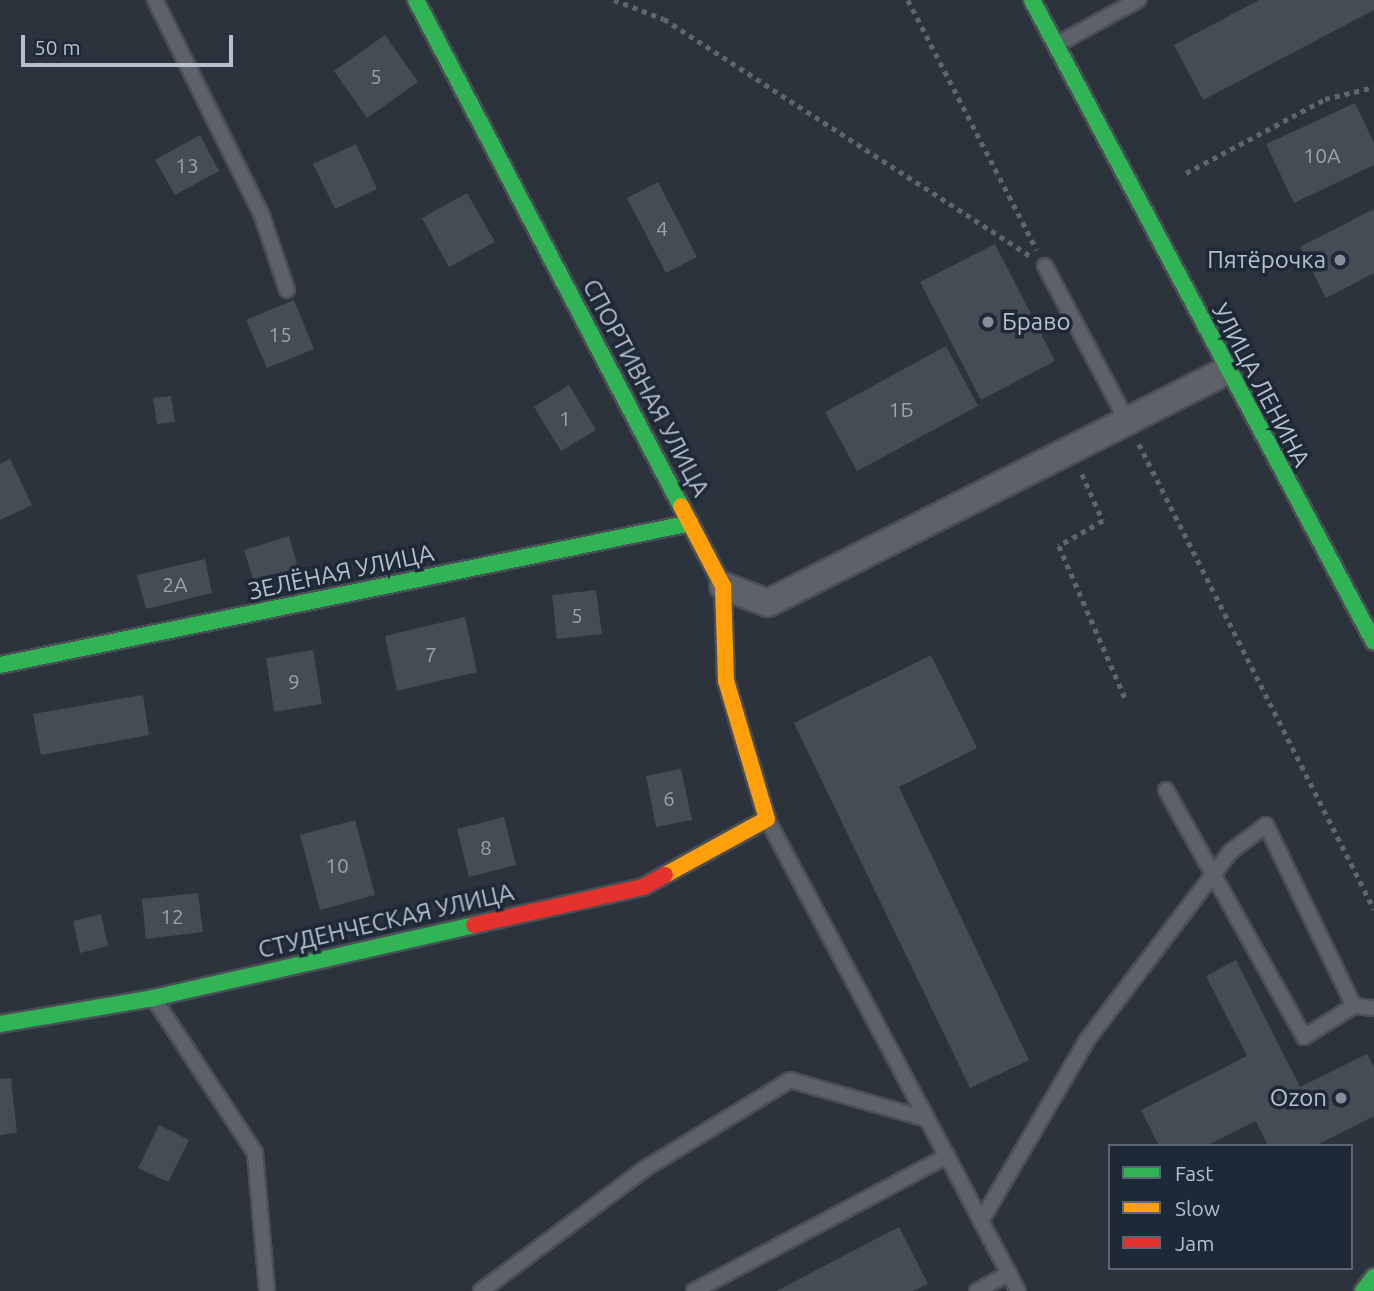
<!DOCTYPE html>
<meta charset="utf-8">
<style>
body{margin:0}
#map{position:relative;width:1374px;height:1291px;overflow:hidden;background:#2c333c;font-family:Ubuntu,sans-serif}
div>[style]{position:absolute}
.building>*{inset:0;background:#464c54}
.path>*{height:4.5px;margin-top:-2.25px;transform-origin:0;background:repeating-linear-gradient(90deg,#5f666d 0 5px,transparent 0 10px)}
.roads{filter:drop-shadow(2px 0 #4a4f56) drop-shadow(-2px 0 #4a4f56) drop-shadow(0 2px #4a4f56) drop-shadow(0 -2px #4a4f56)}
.lane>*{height:14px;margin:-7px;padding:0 7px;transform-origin:7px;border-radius:7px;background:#5c616a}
.street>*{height:26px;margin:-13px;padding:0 13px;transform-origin:13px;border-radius:13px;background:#5c616a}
.fast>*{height:16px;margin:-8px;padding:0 8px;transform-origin:8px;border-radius:8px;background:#30b455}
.slow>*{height:16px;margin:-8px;padding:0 8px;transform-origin:8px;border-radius:8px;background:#ff9f0a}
.jam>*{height:16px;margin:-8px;padding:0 8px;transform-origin:8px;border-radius:8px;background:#e5322d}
.dots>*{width:19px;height:19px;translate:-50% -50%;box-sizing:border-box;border:4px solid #1e2938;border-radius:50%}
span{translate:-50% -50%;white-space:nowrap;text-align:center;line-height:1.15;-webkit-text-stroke:7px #1e2938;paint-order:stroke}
.number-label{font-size:21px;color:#9aa2ae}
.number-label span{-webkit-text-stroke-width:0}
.poi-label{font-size:24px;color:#b6bfcc}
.right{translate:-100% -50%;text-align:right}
.left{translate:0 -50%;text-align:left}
.street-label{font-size:24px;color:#b6bfcc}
.legend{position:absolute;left:1108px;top:1144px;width:245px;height:126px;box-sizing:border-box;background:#1e2938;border:2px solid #5b6573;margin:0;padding:9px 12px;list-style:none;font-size:21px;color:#b6bfcc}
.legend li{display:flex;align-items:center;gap:14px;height:35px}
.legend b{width:35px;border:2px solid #5b6573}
.scale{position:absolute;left:21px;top:35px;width:212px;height:32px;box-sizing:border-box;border:4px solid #b6bfcc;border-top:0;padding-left:9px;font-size:21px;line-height:24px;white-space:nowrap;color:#b6bfcc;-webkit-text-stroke:5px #1e2938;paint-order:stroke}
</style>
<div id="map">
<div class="building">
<i style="clip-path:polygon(1259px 0,1374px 0,1374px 10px,1203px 100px,1174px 45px)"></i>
<i style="clip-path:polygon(385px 35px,418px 82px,367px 118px,334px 71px)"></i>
<i style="clip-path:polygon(1355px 103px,1374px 143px,1374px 165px,1294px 203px,1266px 144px)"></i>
<i style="clip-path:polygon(200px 135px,219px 171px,175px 195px,155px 160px)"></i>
<i style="clip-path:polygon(356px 144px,377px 189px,335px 209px,313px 164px)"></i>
<i style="clip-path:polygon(658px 182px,697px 257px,666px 273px,627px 198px)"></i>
<i style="clip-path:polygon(467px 193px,495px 242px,449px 267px,422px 218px)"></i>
<i style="clip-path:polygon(1374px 209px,1374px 273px,1326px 298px,1300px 247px)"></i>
<i style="clip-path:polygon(995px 244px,1055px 361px,981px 400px,920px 282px)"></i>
<i style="clip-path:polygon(294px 300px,314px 349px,267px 368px,246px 320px)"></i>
<i style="clip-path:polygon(946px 346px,978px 406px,857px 471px,825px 412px)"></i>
<i style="clip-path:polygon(569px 385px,596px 430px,561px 451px,534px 407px)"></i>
<i style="clip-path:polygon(171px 396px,175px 422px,157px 424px,153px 398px)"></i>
<i style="clip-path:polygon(10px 459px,32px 505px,0 520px,0 464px)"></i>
<i style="clip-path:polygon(289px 536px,298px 568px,254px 582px,244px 550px)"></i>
<i style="clip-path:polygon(205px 559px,212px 593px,146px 609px,137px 575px)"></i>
<i style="clip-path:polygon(596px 590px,602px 634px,557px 639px,552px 595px)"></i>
<i style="clip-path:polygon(465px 617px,477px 672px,397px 691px,385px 636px)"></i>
<i style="clip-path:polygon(313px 650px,322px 704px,274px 712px,266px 658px)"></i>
<i style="clip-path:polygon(931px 655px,977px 748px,899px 787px,1029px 1060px,970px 1088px,794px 723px)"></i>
<i style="clip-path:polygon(143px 695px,149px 735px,41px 755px,33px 714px)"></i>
<i style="clip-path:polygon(681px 769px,692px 820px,656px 827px,646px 776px)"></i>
<i style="clip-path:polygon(504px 817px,516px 865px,469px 877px,457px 829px)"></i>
<i style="clip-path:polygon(355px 820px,375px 895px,320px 910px,300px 835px)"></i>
<i style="clip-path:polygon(198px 893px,203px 932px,146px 939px,142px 899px)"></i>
<i style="clip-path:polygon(101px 914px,108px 946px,80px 953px,73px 921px)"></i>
<i style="clip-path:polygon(1236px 960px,1300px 1087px,1367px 1054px,1374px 1067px,1374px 1116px,1315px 1146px,1268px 1146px,1256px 1121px,1206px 1146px,1159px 1146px,1141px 1110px,1247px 1056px,1206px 976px)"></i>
<i style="clip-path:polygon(11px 1078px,17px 1133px,0 1135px,0 1079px)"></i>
<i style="clip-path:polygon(159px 1125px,189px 1140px,168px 1182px,138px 1168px)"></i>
<i style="clip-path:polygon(899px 1227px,928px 1284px,913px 1291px,776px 1291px)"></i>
</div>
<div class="path">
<i style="left:614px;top:0;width:53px;rotate:20.8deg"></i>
<i style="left:664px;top:19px;width:436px;rotate:32.9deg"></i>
<i style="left:908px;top:0;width:281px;rotate:62.7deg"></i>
<i style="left:1186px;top:173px;width:157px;rotate:-28deg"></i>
<i style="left:1325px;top:99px;width:50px;rotate:-13.8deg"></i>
<i style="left:1139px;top:444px;width:521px;rotate:63.19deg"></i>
<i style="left:1082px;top:474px;width:51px;rotate:65.9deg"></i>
<i style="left:1103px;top:521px;width:51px;rotate:150.4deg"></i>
<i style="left:1059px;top:546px;width:166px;rotate:66.5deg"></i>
</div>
<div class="roads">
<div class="lane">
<i style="left:155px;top:0;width:241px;rotate:63.6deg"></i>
<i style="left:262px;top:216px;width:78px;rotate:71.3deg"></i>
<i style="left:1056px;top:45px;width:94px;rotate:-28.8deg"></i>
<i style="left:1045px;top:266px;width:175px;rotate:62.1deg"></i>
<i style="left:1166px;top:790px;width:283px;rotate:60.8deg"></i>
<i style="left:1304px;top:1037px;width:59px;rotate:-31.8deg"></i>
<i style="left:768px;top:821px;width:380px;rotate:61.9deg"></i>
<i style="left:154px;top:999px;width:184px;rotate:56.7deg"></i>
<i style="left:255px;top:1153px;width:139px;rotate:85deg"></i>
<i style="left:981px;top:1221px;width:210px;rotate:-59.6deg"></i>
<i style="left:1087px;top:1040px;width:236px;rotate:-52.7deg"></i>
<i style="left:1230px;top:852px;width:45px;rotate:-36.9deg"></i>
<i style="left:1266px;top:825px;width:201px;rotate:64.1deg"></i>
<i style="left:1354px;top:1006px;width:20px;rotate:6deg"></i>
<i style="left:481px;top:1291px;width:206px;rotate:-36.7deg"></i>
<i style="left:646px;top:1168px;width:169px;rotate:-31.4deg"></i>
<i style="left:790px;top:1080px;width:142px;rotate:15.9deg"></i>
<i style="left:694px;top:1291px;width:287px;rotate:-28.1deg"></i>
<i style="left:947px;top:1156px;width:153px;rotate:62.3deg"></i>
<i style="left:977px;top:1291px;width:37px;rotate:-29deg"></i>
</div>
<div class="street">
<i style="left:723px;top:586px;width:48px;rotate:20.7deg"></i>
<i style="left:768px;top:603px;width:513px;rotate:-26.86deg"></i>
</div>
<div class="fast">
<i style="left:416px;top:0;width:571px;rotate:62.36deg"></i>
<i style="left:1032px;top:0;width:727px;rotate:61.96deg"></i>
<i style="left:0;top:665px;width:705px;rotate:-11.61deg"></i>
<i style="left:0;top:1024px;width:155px;rotate:-9.6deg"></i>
<i style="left:153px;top:998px;width:329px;rotate:-12.8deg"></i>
<i style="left:1363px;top:1291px;width:18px;rotate:-52deg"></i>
</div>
<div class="slow">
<i style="left:665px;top:875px;width:116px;rotate:-28.8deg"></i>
<i style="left:767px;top:819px;width:144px;rotate:-106.5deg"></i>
<i style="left:726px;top:681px;width:95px;rotate:-91.8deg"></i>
<i style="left:723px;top:586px;width:90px;rotate:-117.7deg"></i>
</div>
<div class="jam">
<i style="left:474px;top:925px;width:173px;rotate:-12.7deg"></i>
<i style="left:643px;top:887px;width:25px;rotate:-29deg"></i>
</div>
</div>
<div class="dots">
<i style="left:1340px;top:260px;background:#868e9a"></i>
<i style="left:988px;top:322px;background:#868e9a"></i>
<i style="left:1341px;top:1098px;background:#868e9a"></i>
</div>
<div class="number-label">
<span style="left:376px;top:76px">5</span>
<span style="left:1322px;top:155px">10А</span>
<span style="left:187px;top:165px">13</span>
<span style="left:662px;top:228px">4</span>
<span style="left:280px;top:334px">15</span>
<span style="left:901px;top:409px">1Б</span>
<span style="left:565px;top:418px">1</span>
<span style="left:175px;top:584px">2А</span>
<span style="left:577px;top:615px">5</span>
<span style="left:431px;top:654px">7</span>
<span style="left:294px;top:681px">9</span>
<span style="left:669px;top:798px">6</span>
<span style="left:486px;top:847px">8</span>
<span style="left:337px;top:865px">10</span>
<span style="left:172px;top:916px">12</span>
</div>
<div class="poi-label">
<span class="right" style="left:1326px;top:260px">Пятёрочка</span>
<span class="left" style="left:1002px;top:322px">Браво</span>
<span class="right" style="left:1327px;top:1098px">Ozon</span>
</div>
<div class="street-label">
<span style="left:1261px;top:385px;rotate:62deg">УЛИЦА ЛЕНИНА</span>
<span style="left:646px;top:388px;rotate:62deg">СПОРТИВНАЯ УЛИЦА</span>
<span style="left:341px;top:572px;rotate:-12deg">ЗЕЛЁНАЯ УЛИЦА</span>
<span style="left:386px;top:921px;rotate:-13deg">СТУДЕНЧЕСКАЯ УЛИЦА</span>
</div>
<ul class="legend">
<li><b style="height:9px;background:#30b455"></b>Fast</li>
<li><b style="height:9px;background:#ff9f0a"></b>Slow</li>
<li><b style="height:9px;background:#e5322d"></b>Jam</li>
</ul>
<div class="scale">50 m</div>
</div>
